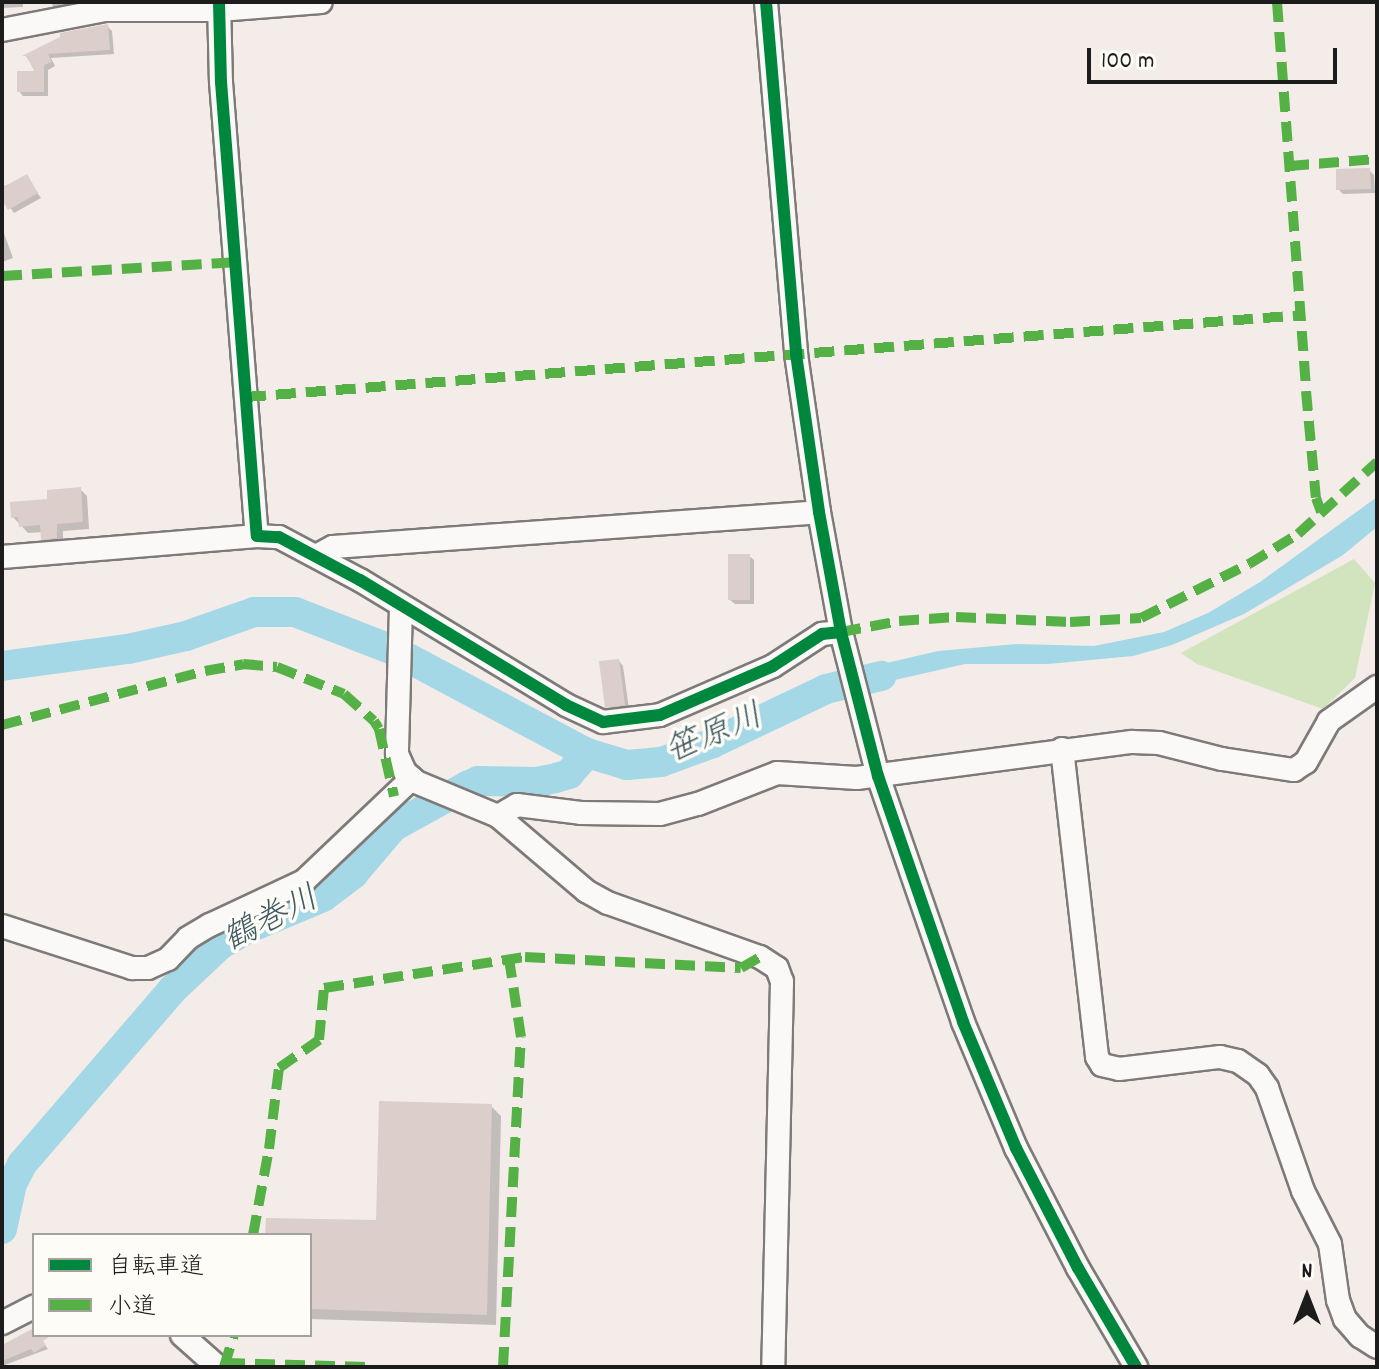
<!DOCTYPE html>
<meta charset="utf-8">
<style>
body{margin:0}
#map{position:relative;width:1379px;height:1369px;overflow:hidden;background:#f3ece9;font-family:Dekko,"Klee One",sans-serif}
div>[style]{position:absolute}
.green>*{inset:0;background:#d1e4be}
.water>*{inset:0;background:#a5d8e6}
.shadow>*{inset:0;background:#0003}
.river>*{height:30px;margin:-15px;padding:0 15px;transform-origin:15px;border-radius:15px;background:#a5d8e6}
.building>*{inset:0;background:#dccecb}
.roads{filter:drop-shadow(2px 0 #7d7a78) drop-shadow(-2px 0 #7d7a78) drop-shadow(0 2px #7d7a78) drop-shadow(0 -2px #7d7a78)}
.minor>*{height:22px;margin:-11px;padding:0 11px;transform-origin:11px;border-radius:11px;background:#faf9f7}
.quiet>*{height:10px;margin-top:-5px;transform-origin:0;background:repeating-linear-gradient(90deg,#55b145 0 20px,transparent 0 30px)}
.cycleway>*{height:12px;margin:-6px;padding:0 6px;transform-origin:6px;border-radius:6px;background:#00873e}
span{translate:-50% -50%;white-space:nowrap;text-align:center;line-height:1.15;-webkit-text-stroke:7px #fdfcf7;paint-order:stroke}
.water-label{font-size:34px;color:#405b62;font-style:italic}
.frame{position:absolute;inset:0;border:4px solid #1c1c1c;pointer-events:none}
.legend{position:absolute;left:32px;top:1233px;width:280px;height:104px;box-sizing:border-box;background:#fdfcf7;border:2px solid #a3a29f;margin:0;padding:10px 14px;list-style:none;font-size:24px;color:#1c1c1c}
.legend li{display:flex;align-items:center;gap:16px;height:40px}
.legend b{width:40px;border:2px solid #a3a29f}
.north{position:absolute;left:1267px;top:1257px;width:80px;height:80px;-webkit-text-stroke:6px #fdfcf7;paint-order:stroke;rotate:0deg;font-size:22px;font-weight:700;line-height:32px;text-align:center;color:#1c1c1c}
.north::after{content:'';display:block;margin:auto;width:28px;height:36px;background:#1c1c1c;clip-path:polygon(50% 0,100% 100%,50% 72%,0 100%)}
.scale{position:absolute;left:1087px;top:48px;width:250px;height:36px;box-sizing:border-box;border:4px solid #1c1c1c;border-top:0;padding-left:10px;font-size:24px;line-height:28px;white-space:nowrap;color:#1c1c1c;-webkit-text-stroke:6px #fdfcf7;paint-order:stroke}
</style>
<div id="map">
<div class="green">
<i style="clip-path:polygon(1354px 559px,1375px 583px,1355px 678px,1323px 709px,1197px 664px,1181px 653px)"></i>
</div>
<div class="water">
<i style="clip-path:polygon(1377px 497px,1377px 527px,1343px 555px,1244px 614px,1172px 645px,1133px 656px,1048px 664px,965px 664px,864px 687px,861px 669px,938px 651px,1017px 644px,1094px 646px,1164px 632px,1208px 613px,1260px 582px)"></i>
</div>
<div class="shadow">
<i style="clip-path:polygon(2px 2px,23px 2px,23px 7px,2px 8px)"></i>
<i style="clip-path:polygon(51px 2px,70px 2px,70px 7px,55px 10px)"></i>
<i style="clip-path:polygon(107px 26px,112px 31px,114px 54px,51px 58px,55px 66px,48px 70px,48px 96px,23px 96px,19px 91px,37px 73px,26px 56px,62px 38px)"></i>
<i style="clip-path:polygon(1369px 170px,1374px 175px,1375px 193px,1343px 194px,1338px 189px)"></i>
<i style="clip-path:polygon(26px 177px,41px 198px,14px 213px,2px 196px,2px 187px)"></i>
<i style="clip-path:polygon(2px 228px,13px 258px,2px 262px)"></i>
<i style="clip-path:polygon(80px 489px,87px 496px,89px 529px,63px 531px,63px 545px,50px 546px,43px 539px,43px 532px,28px 533px,13px 517px)"></i>
<i style="clip-path:polygon(749px 556px,754px 560px,754px 604px,735px 604px,730px 600px)"></i>
<i style="clip-path:polygon(619px 661px,623px 666px,629px 709px,611px 711px,606px 706px)"></i>
<i style="clip-path:polygon(491px 1106px,501px 1116px,496px 1325px,310px 1319px,310px 1235px,267px 1235px,378px 1222px)"></i>
<i style="clip-path:polygon(34px 1330px,48px 1349px,2px 1366px,2px 1348px)"></i>
</div>
<div class="river">
<i style="left:2px;top:666px;width:127px;rotate:-7.7deg"></i>
<i style="left:128px;top:649px;width:59px;rotate:-12.6deg"></i>
<i style="left:186px;top:636px;width:72px;rotate:-19.4deg"></i>
<i style="left:254px;top:612px;width:41px"></i>
<i style="left:295px;top:612px;width:105px;rotate:21.2deg"></i>
<i style="left:393px;top:650px;width:220px;rotate:28deg"></i>
<i style="left:587px;top:753px;width:42px;rotate:16.7deg"></i>
<i style="left:627px;top:765px;width:34px;rotate:-5deg"></i>
<i style="left:661px;top:762px;width:55px;rotate:-20.1deg"></i>
<i style="left:713px;top:743px;width:125px;rotate:-25.5deg"></i>
<i style="left:826px;top:689px;width:57px;rotate:-13.3deg"></i>
<i style="left:2px;top:1229px;width:46px;rotate:-77.5deg"></i>
<i style="left:12px;top:1184px;width:22px;rotate:-63deg"></i>
<i style="left:22px;top:1164px;width:230px;rotate:-49.2deg"></i>
<i style="left:172px;top:990px;width:66px;rotate:-43.2deg"></i>
<i style="left:220px;top:945px;width:31px;rotate:-31deg"></i>
<i style="left:247px;top:929px;width:82px;rotate:-22.8deg"></i>
<i style="left:323px;top:897px;width:38px;rotate:-37deg"></i>
<i style="left:353px;top:874px;width:62px;rotate:-49.6deg"></i>
<i style="left:393px;top:827px;width:85px;rotate:-29deg"></i>
<i style="left:467px;top:786px;width:12px;rotate:-24deg"></i>
<i style="left:478px;top:781px;width:59px;rotate:1deg"></i>
<i style="left:537px;top:782px;width:19px;rotate:-12deg"></i>
<i style="left:556px;top:778px;width:14px;rotate:-17deg"></i>
<i style="left:569px;top:774px;width:28px;rotate:-49deg"></i>
</div>
<div class="building">
<i style="clip-path:polygon(108px 24px,110px 50px,48px 54px,52px 62px,44px 65px,44px 92px,17px 92px,17px 71px,34px 71px,27px 56px,22px 56px,60px 37px,60px 33px)"></i>
<i style="clip-path:polygon(1370px 168px,1371px 189px,1336px 190px,1336px 169px)"></i>
<i style="clip-path:polygon(27px 174px,38px 193px,8px 210px,2px 200px,2px 188px)"></i>
<i style="clip-path:polygon(81px 487px,83px 522px,57px 524px,57px 538px,41px 540px,40px 525px,19px 527px,18px 517px,11px 518px,10px 502px,47px 499px,47px 490px)"></i>
<i style="clip-path:polygon(728px 554px,750px 554px,750px 600px,728px 600px)"></i>
<i style="clip-path:polygon(619px 659px,625px 705px,605px 708px,599px 661px)"></i>
<i style="clip-path:polygon(379px 1101px,492px 1104px,487px 1315px,310px 1309px,310px 1235px,265px 1235px,266px 1218px,376px 1220px)"></i>
<i style="clip-path:polygon(34px 1328px,34px 1335px,52px 1335px,43px 1341px,46px 1345px,34px 1353px,31px 1349px,2px 1361px,2px 1345px)"></i>
</div>
<div class="roads">
<div class="minor">
<i style="left:219px;top:2px;width:80px;rotate:88.6deg"></i>
<i style="left:221px;top:82px;width:455px;rotate:85.5deg"></i>
<i style="left:257px;top:536px;width:22px;rotate:3deg"></i>
<i style="left:279px;top:537px;width:92px;rotate:28deg"></i>
<i style="left:360px;top:580px;width:241px;rotate:31.2deg"></i>
<i style="left:566px;top:705px;width:41px;rotate:24.7deg"></i>
<i style="left:603px;top:722px;width:57px;rotate:-7deg"></i>
<i style="left:660px;top:715px;width:123px;rotate:-23.4deg"></i>
<i style="left:773px;top:666px;width:59px;rotate:-33.1deg"></i>
<i style="left:822px;top:634px;width:19px;rotate:-6deg"></i>
<i style="left:766px;top:2px;width:353px;rotate:85.1deg"></i>
<i style="left:796px;top:354px;width:160px;rotate:81.7deg"></i>
<i style="left:819px;top:512px;width:122px;rotate:79.6deg"></i>
<i style="left:841px;top:632px;width:149px;rotate:75.6deg"></i>
<i style="left:878px;top:776px;width:260px;rotate:70.9deg"></i>
<i style="left:963px;top:1022px;width:137px;rotate:67.2deg"></i>
<i style="left:1016px;top:1148px;width:135px;rotate:62.7deg"></i>
<i style="left:1078px;top:1268px;width:115px;rotate:59.6deg"></i>
<i style="left:2px;top:30px;width:105px;rotate:-11deg"></i>
<i style="left:105px;top:10px;width:114px"></i>
<i style="left:219px;top:10px;width:102px;rotate:-4.5deg"></i>
<i style="left:316px;top:556px;width:19px;rotate:-28deg"></i>
<i style="left:333px;top:547px;width:487px;rotate:-4.1deg"></i>
<i style="left:2px;top:557px;width:256px;rotate:-4.7deg"></i>
<i style="left:401px;top:607px;width:147px;rotate:91.6deg"></i>
<i style="left:397px;top:754px;width:20px;rotate:66deg"></i>
<i style="left:405px;top:772px;width:15px;rotate:42deg"></i>
<i style="left:416px;top:782px;width:89px;rotate:22.5deg"></i>
<i style="left:498px;top:816px;width:116px;rotate:40.4deg"></i>
<i style="left:586px;top:891px;width:25px;rotate:29deg"></i>
<i style="left:608px;top:903px;width:161px;rotate:19.6deg"></i>
<i style="left:760px;top:957px;width:20px;rotate:33deg"></i>
<i style="left:777px;top:968px;width:15px;rotate:70deg"></i>
<i style="left:782px;top:982px;width:385px;rotate:91.3deg"></i>
<i style="left:1062px;top:749px;width:310px;rotate:83.5deg"></i>
<i style="left:1097px;top:1057px;width:9px;rotate:58deg"></i>
<i style="left:1102px;top:1065px;width:17px;rotate:13deg"></i>
<i style="left:1119px;top:1069px;width:102px;rotate:-6.8deg"></i>
<i style="left:1220px;top:1057px;width:18px;rotate:13deg"></i>
<i style="left:1238px;top:1061px;width:24px;rotate:35deg"></i>
<i style="left:1258px;top:1075px;width:16px;rotate:55deg"></i>
<i style="left:1267px;top:1088px;width:109px;rotate:70.7deg"></i>
<i style="left:1303px;top:1191px;width:59px;rotate:63deg"></i>
<i style="left:1330px;top:1244px;width:57px;rotate:81.9deg"></i>
<i style="left:1338px;top:1300px;width:20px;rotate:70deg"></i>
<i style="left:1345px;top:1319px;width:23px;rotate:49deg"></i>
<i style="left:1360px;top:1336px;width:20px;rotate:33deg"></i>
<i style="left:498px;top:816px;width:22px;rotate:-30deg"></i>
<i style="left:517px;top:805px;width:64px;rotate:7.1deg"></i>
<i style="left:581px;top:813px;width:79px;rotate:0.7deg"></i>
<i style="left:660px;top:814px;width:39px;rotate:-15deg"></i>
<i style="left:698px;top:804px;width:85px;rotate:-21.4deg"></i>
<i style="left:777px;top:773px;width:80px;rotate:3.6deg"></i>
<i style="left:857px;top:778px;width:277px;rotate:-7.5deg"></i>
<i style="left:1132px;top:742px;width:27px;rotate:2deg"></i>
<i style="left:1159px;top:743px;width:65px;rotate:14.3deg"></i>
<i style="left:1222px;top:759px;width:73px;rotate:8.7deg"></i>
<i style="left:1294px;top:770px;width:14px;rotate:-34deg"></i>
<i style="left:1306px;top:762px;width:47px;rotate:-60.7deg"></i>
<i style="left:1329px;top:721px;width:59px;rotate:-35.3deg"></i>
<i style="left:2px;top:926px;width:137px;rotate:17.9deg"></i>
<i style="left:132px;top:968px;width:16px"></i>
<i style="left:148px;top:968px;width:22px;rotate:-24deg"></i>
<i style="left:168px;top:959px;width:29px;rotate:-46deg"></i>
<i style="left:188px;top:938px;width:26px;rotate:-31deg"></i>
<i style="left:210px;top:925px;width:104px;rotate:-25.1deg"></i>
<i style="left:304px;top:881px;width:149px;rotate:-43.6deg"></i>
<i style="left:2px;top:1323px;width:36px;rotate:-27deg"></i>
<i style="left:182px;top:1335px;width:48px;rotate:41.6deg"></i>
</div>
</div>
<div class="quiet">
<i style="left:1277px;top:2px;width:390px;rotate:85.7deg"></i>
<i style="left:1306px;top:391px;width:107px;rotate:84.7deg"></i>
<i style="left:1316px;top:498px;width:15px;rotate:70deg"></i>
<i style="left:1289px;top:166px;width:88px;rotate:-4.5deg"></i>
<i style="left:2px;top:276px;width:233px;rotate:-3.4deg"></i>
<i style="left:246px;top:397px;width:1058px;rotate:-4.44deg"></i>
<i style="left:841px;top:632px;width:59px;rotate:-10.7deg"></i>
<i style="left:899px;top:621px;width:57px;rotate:-4deg"></i>
<i style="left:956px;top:617px;width:114px;rotate:2.5deg"></i>
<i style="left:1070px;top:622px;width:71px;rotate:-3.2deg"></i>
<i style="left:1141px;top:618px;width:121px;rotate:-26.6deg"></i>
<i style="left:1249px;top:564px;width:57px;rotate:-31.5deg"></i>
<i style="left:1298px;top:534px;width:107px;rotate:-42.3deg"></i>
<i style="left:2px;top:725px;width:210px;rotate:-14.9deg"></i>
<i style="left:205px;top:671px;width:39px;rotate:-10deg"></i>
<i style="left:243px;top:664px;width:34px;rotate:5deg"></i>
<i style="left:277px;top:667px;width:72px;rotate:21.9deg"></i>
<i style="left:344px;top:694px;width:40px;rotate:42deg"></i>
<i style="left:374px;top:721px;width:9px;rotate:58deg"></i>
<i style="left:379px;top:729px;width:69px;rotate:77.4deg"></i>
<i style="left:253px;top:1235px;width:87px;rotate:-79.5deg"></i>
<i style="left:269px;top:1149px;width:82px;rotate:-83deg"></i>
<i style="left:279px;top:1068px;width:49px;rotate:-35deg"></i>
<i style="left:319px;top:1040px;width:52px;rotate:-84.5deg"></i>
<i style="left:324px;top:988px;width:203px;rotate:-8.8deg"></i>
<i style="left:525px;top:957px;width:216px;rotate:2.9deg"></i>
<i style="left:741px;top:968px;width:22px;rotate:-30deg"></i>
<i style="left:225px;top:1363px;width:142px;rotate:1.6deg"></i>
<i style="left:224px;top:1367px;width:34px;rotate:-73deg"></i>
<i style="left:503px;top:1367px;width:330px;rotate:-86.9deg"></i>
<i style="left:521px;top:1037px;width:79px;rotate:-98.7deg"></i>
</div>
<div class="cycleway">
<i style="left:219px;top:2px;width:80px;rotate:88.6deg"></i>
<i style="left:221px;top:82px;width:455px;rotate:85.5deg"></i>
<i style="left:257px;top:536px;width:22px;rotate:3deg"></i>
<i style="left:279px;top:537px;width:92px;rotate:28deg"></i>
<i style="left:360px;top:580px;width:241px;rotate:31.2deg"></i>
<i style="left:566px;top:705px;width:41px;rotate:24.7deg"></i>
<i style="left:603px;top:722px;width:57px;rotate:-7deg"></i>
<i style="left:660px;top:715px;width:123px;rotate:-23.4deg"></i>
<i style="left:773px;top:666px;width:59px;rotate:-33.1deg"></i>
<i style="left:822px;top:634px;width:19px;rotate:-6deg"></i>
<i style="left:766px;top:2px;width:353px;rotate:85.1deg"></i>
<i style="left:796px;top:354px;width:160px;rotate:81.7deg"></i>
<i style="left:819px;top:512px;width:122px;rotate:79.6deg"></i>
<i style="left:841px;top:632px;width:149px;rotate:75.6deg"></i>
<i style="left:878px;top:776px;width:260px;rotate:70.9deg"></i>
<i style="left:963px;top:1022px;width:137px;rotate:67.2deg"></i>
<i style="left:1016px;top:1148px;width:135px;rotate:62.7deg"></i>
<i style="left:1078px;top:1268px;width:115px;rotate:59.6deg"></i>
</div>
<div class="water-label">
<span style="left:715px;top:736px;rotate:-23deg">笹原川</span>
<span style="left:272px;top:921px;rotate:-27deg">鶴巻川</span>
</div>
<div class="frame"></div>
<ul class="legend">
<li><b style="height:10px;background:#00873e"></b>自転車道</li>
<li><b style="height:10px;background:#55b145"></b>小道</li>
</ul>
<div class="north">N</div>
<div class="scale">100 m</div>
</div>
